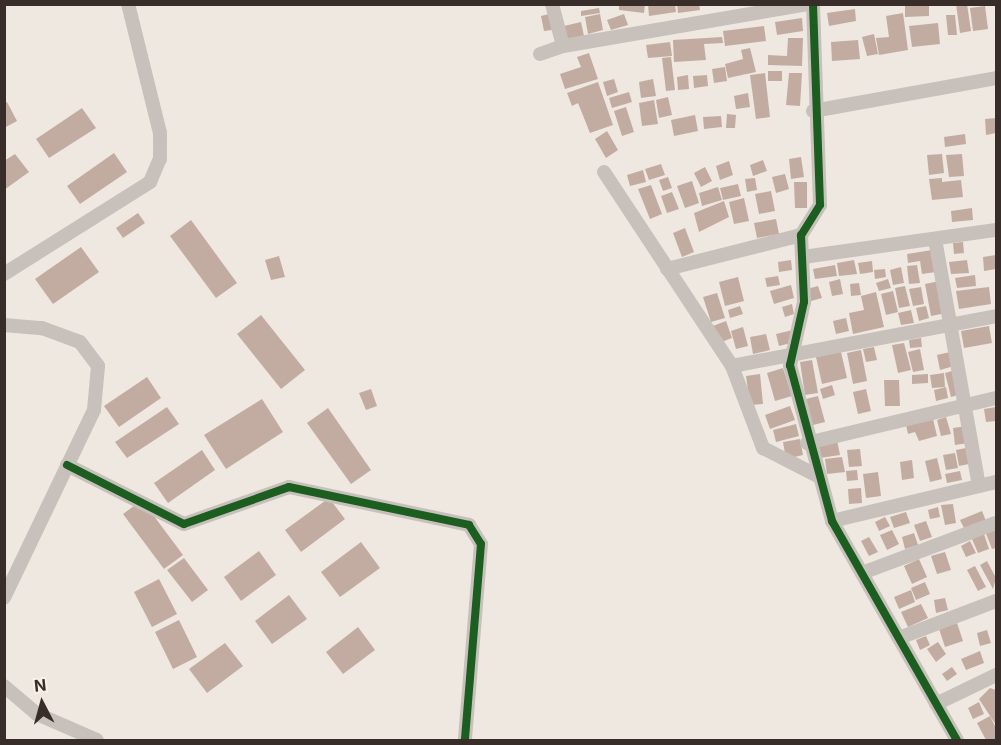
<!DOCTYPE html>
<style>
body{margin:0}
#map{position:relative;width:1001px;height:745px;overflow:hidden;background:#eee8e1;font-family:Inter,sans-serif}
div>[style]{position:absolute}
.building>*{inset:0;background:#c2aca2}
.minor>*{height:14px;margin:-7px;padding:0 7px;transform-origin:7px;border-radius:7px;background:#c7c0bb}
.cycleway>*{height:8px;margin:-4px;padding:0 4px;transform-origin:4px;border-radius:4px;background:#1b5e20}
span{translate:-50% -50%;white-space:nowrap;text-align:center;line-height:1.15;-webkit-text-stroke:4.5px #faf2e9;paint-order:stroke}
.frame{position:absolute;inset:0;border:6px solid #382d28;pointer-events:none}
.north{position:absolute;left:12px;top:673px;width:60px;height:60px;-webkit-text-stroke:4px #faf2e9;paint-order:stroke;rotate:354deg;font-size:16px;font-weight:700;line-height:24px;text-align:center;color:#382d28}
.north::after{content:'';display:block;margin:auto;width:21px;height:27px;background:#382d28;clip-path:polygon(50% 0,100% 100%,50% 72%,0 100%)}
</style>
<div id="map">
<div class="building">
<i style="clip-path:polygon(619px 4px,645px 4px,644px 13px,619px 10px)"></i>
<i style="clip-path:polygon(648px 4px,675px 4px,676px 12px,649px 16px)"></i>
<i style="clip-path:polygon(677px 4px,699px 4px,700px 10px,678px 13px)"></i>
<i style="clip-path:polygon(905px 4px,929px 4px,929px 16px,905px 17px)"></i>
<i style="clip-path:polygon(956px 4px,967px 4px,971px 31px,960px 33px)"></i>
<i style="clip-path:polygon(985px 6px,988px 29px,973px 31px,970px 8px)"></i>
<i style="clip-path:polygon(599px 8px,600px 13px,581px 16px,581px 11px)"></i>
<i style="clip-path:polygon(855px 9px,856px 21px,829px 26px,827px 13px)"></i>
<i style="clip-path:polygon(903px 13px,908px 50px,879px 55px,876px 38px,889px 37px,886px 16px)"></i>
<i style="clip-path:polygon(549px 14px,552px 30px,544px 31px,541px 16px)"></i>
<i style="clip-path:polygon(600px 14px,603px 30px,588px 34px,585px 17px)"></i>
<i style="clip-path:polygon(624px 14px,628px 25px,611px 30px,607px 20px)"></i>
<i style="clip-path:polygon(946px 15px,955px 15px,957px 35px,948px 35px)"></i>
<i style="clip-path:polygon(802px 18px,803px 31px,777px 35px,775px 22px)"></i>
<i style="clip-path:polygon(581px 22px,584px 36px,567px 40px,564px 26px)"></i>
<i style="clip-path:polygon(938px 23px,940px 44px,912px 47px,909px 26px)"></i>
<i style="clip-path:polygon(764px 26px,766px 41px,725px 46px,723px 31px)"></i>
<i style="clip-path:polygon(874px 34px,878px 54px,867px 56px,862px 37px)"></i>
<i style="clip-path:polygon(722px 37px,723px 43px,704px 44px,706px 60px,674px 62px,673px 40px)"></i>
<i style="clip-path:polygon(788px 38px,803px 38px,802px 66px,768px 65px,768px 55px,787px 56px)"></i>
<i style="clip-path:polygon(858px 40px,860px 59px,832px 61px,831px 42px)"></i>
<i style="clip-path:polygon(670px 42px,672px 56px,648px 58px,646px 45px)"></i>
<i style="clip-path:polygon(750px 48px,756px 72px,728px 78px,725px 64px,743px 59px,741px 50px)"></i>
<i style="clip-path:polygon(589px 53px,598px 79px,565px 89px,560px 74px,581px 67px,577px 57px)"></i>
<i style="clip-path:polygon(671px 57px,675px 90px,666px 91px,662px 58px)"></i>
<i style="clip-path:polygon(725px 67px,727px 81px,714px 83px,712px 69px)"></i>
<i style="clip-path:polygon(768px 71px,782px 71px,782px 81px,768px 81px)"></i>
<i style="clip-path:polygon(765px 73px,770px 117px,756px 119px,750px 75px)"></i>
<i style="clip-path:polygon(789px 73px,802px 73px,800px 106px,786px 105px)"></i>
<i style="clip-path:polygon(688px 75px,689px 89px,678px 90px,677px 77px)"></i>
<i style="clip-path:polygon(707px 75px,708px 86px,694px 88px,693px 76px)"></i>
<i style="clip-path:polygon(614px 79px,618px 92px,607px 96px,603px 82px)"></i>
<i style="clip-path:polygon(653px 79px,656px 96px,641px 98px,639px 82px)"></i>
<i style="clip-path:polygon(598px 82px,613px 125px,590px 133px,578px 103px,572px 106px,567px 93px)"></i>
<i style="clip-path:polygon(629px 92px,632px 102px,612px 108px,609px 98px)"></i>
<i style="clip-path:polygon(748px 93px,750px 107px,736px 109px,734px 96px)"></i>
<i style="clip-path:polygon(668px 97px,672px 115px,659px 118px,656px 100px)"></i>
<i style="clip-path:polygon(654px 100px,658px 124px,642px 126px,639px 103px)"></i>
<i style="clip-path:polygon(7px 102px,17px 121px,4px 128px,4px 104px)"></i>
<i style="clip-path:polygon(626px 107px,634px 132px,622px 136px,614px 111px)"></i>
<i style="clip-path:polygon(82px 108px,96px 128px,49px 158px,36px 139px)"></i>
<i style="clip-path:polygon(727px 114px,736px 115px,735px 128px,726px 128px)"></i>
<i style="clip-path:polygon(695px 115px,698px 131px,674px 136px,671px 120px)"></i>
<i style="clip-path:polygon(721px 116px,722px 127px,704px 129px,703px 117px)"></i>
<i style="clip-path:polygon(996px 118px,996px 133px,986px 135px,985px 119px)"></i>
<i style="clip-path:polygon(607px 131px,618px 150px,606px 158px,595px 139px)"></i>
<i style="clip-path:polygon(965px 134px,966px 144px,945px 147px,944px 137px)"></i>
<i style="clip-path:polygon(114px 153px,127px 172px,80px 204px,67px 186px)"></i>
<i style="clip-path:polygon(15px 154px,29px 172px,4px 190px,4px 161px)"></i>
<i style="clip-path:polygon(942px 154px,944px 173px,929px 175px,927px 155px)"></i>
<i style="clip-path:polygon(962px 154px,964px 176px,949px 177px,946px 155px)"></i>
<i style="clip-path:polygon(801px 157px,804px 177px,791px 179px,789px 159px)"></i>
<i style="clip-path:polygon(763px 160px,767px 171px,753px 176px,750px 165px)"></i>
<i style="clip-path:polygon(729px 161px,733px 175px,720px 180px,716px 166px)"></i>
<i style="clip-path:polygon(661px 164px,665px 175px,649px 180px,645px 169px)"></i>
<i style="clip-path:polygon(705px 167px,712px 181px,701px 187px,694px 173px)"></i>
<i style="clip-path:polygon(643px 170px,646px 182px,630px 186px,627px 175px)"></i>
<i style="clip-path:polygon(785px 174px,789px 189px,776px 193px,772px 177px)"></i>
<i style="clip-path:polygon(668px 177px,672px 188px,663px 191px,659px 180px)"></i>
<i style="clip-path:polygon(755px 178px,757px 190px,747px 192px,745px 179px)"></i>
<i style="clip-path:polygon(942px 178px,942px 182px,961px 180px,963px 197px,932px 200px,929px 179px)"></i>
<i style="clip-path:polygon(692px 181px,699px 203px,685px 208px,677px 186px)"></i>
<i style="clip-path:polygon(794px 182px,807px 182px,807px 208px,795px 208px)"></i>
<i style="clip-path:polygon(738px 184px,741px 196px,723px 200px,720px 188px)"></i>
<i style="clip-path:polygon(651px 185px,662px 214px,650px 219px,638px 189px)"></i>
<i style="clip-path:polygon(718px 187px,722px 200px,702px 206px,699px 193px)"></i>
<i style="clip-path:polygon(771px 191px,775px 211px,759px 214px,755px 194px)"></i>
<i style="clip-path:polygon(672px 192px,679px 209px,667px 213px,661px 196px)"></i>
<i style="clip-path:polygon(744px 198px,749px 221px,734px 224px,729px 202px)"></i>
<i style="clip-path:polygon(724px 201px,729px 217px,699px 232px,694px 213px)"></i>
<i style="clip-path:polygon(972px 208px,973px 220px,952px 222px,951px 211px)"></i>
<i style="clip-path:polygon(138px 213px,145px 223px,123px 238px,116px 228px)"></i>
<i style="clip-path:polygon(776px 219px,779px 234px,757px 238px,754px 223px)"></i>
<i style="clip-path:polygon(191px 220px,237px 283px,216px 298px,170px 236px)"></i>
<i style="clip-path:polygon(685px 228px,694px 252px,682px 257px,673px 233px)"></i>
<i style="clip-path:polygon(963px 242px,964px 253px,954px 254px,953px 243px)"></i>
<i style="clip-path:polygon(81px 247px,99px 272px,53px 304px,35px 279px)"></i>
<i style="clip-path:polygon(932px 250px,936px 272px,922px 274px,920px 261px,908px 263px,907px 254px)"></i>
<i style="clip-path:polygon(996px 255px,996px 269px,984px 271px,983px 257px)"></i>
<i style="clip-path:polygon(279px 256px,285px 277px,271px 280px,265px 260px)"></i>
<i style="clip-path:polygon(791px 260px,792px 270px,779px 272px,778px 262px)"></i>
<i style="clip-path:polygon(854px 260px,857px 274px,839px 276px,837px 263px)"></i>
<i style="clip-path:polygon(967px 260px,969px 273px,951px 274px,949px 262px)"></i>
<i style="clip-path:polygon(872px 261px,873px 272px,860px 274px,858px 263px)"></i>
<i style="clip-path:polygon(835px 265px,837px 276px,815px 279px,813px 269px)"></i>
<i style="clip-path:polygon(917px 265px,920px 283px,909px 284px,907px 266px)"></i>
<i style="clip-path:polygon(901px 267px,904px 283px,893px 285px,890px 270px)"></i>
<i style="clip-path:polygon(885px 269px,886px 277px,875px 279px,874px 270px)"></i>
<i style="clip-path:polygon(975px 275px,976px 286px,957px 288px,955px 278px)"></i>
<i style="clip-path:polygon(778px 276px,780px 285px,767px 287px,765px 278px)"></i>
<i style="clip-path:polygon(738px 277px,744px 301px,725px 306px,719px 282px)"></i>
<i style="clip-path:polygon(840px 279px,843px 294px,832px 296px,829px 282px)"></i>
<i style="clip-path:polygon(888px 279px,891px 288px,879px 291px,876px 283px)"></i>
<i style="clip-path:polygon(940px 281px,946px 313px,931px 316px,925px 284px)"></i>
<i style="clip-path:polygon(859px 283px,861px 295px,851px 296px,850px 284px)"></i>
<i style="clip-path:polygon(791px 285px,794px 298px,774px 304px,770px 291px)"></i>
<i style="clip-path:polygon(818px 286px,822px 298px,811px 301px,807px 289px)"></i>
<i style="clip-path:polygon(905px 286px,910px 306px,899px 308px,895px 288px)"></i>
<i style="clip-path:polygon(921px 287px,924px 304px,913px 306px,909px 289px)"></i>
<i style="clip-path:polygon(989px 287px,991px 304px,959px 309px,956px 291px)"></i>
<i style="clip-path:polygon(893px 291px,898px 312px,886px 315px,881px 294px)"></i>
<i style="clip-path:polygon(876px 292px,884px 327px,853px 334px,849px 313px,864px 310px,861px 296px)"></i>
<i style="clip-path:polygon(717px 293px,725px 318px,711px 322px,703px 297px)"></i>
<i style="clip-path:polygon(792px 304px,794px 314px,785px 317px,782px 307px)"></i>
<i style="clip-path:polygon(740px 306px,743px 314px,730px 318px,728px 310px)"></i>
<i style="clip-path:polygon(926px 306px,929px 318px,919px 321px,916px 308px)"></i>
<i style="clip-path:polygon(911px 310px,914px 323px,901px 325px,898px 313px)"></i>
<i style="clip-path:polygon(261px 315px,305px 370px,281px 389px,237px 334px)"></i>
<i style="clip-path:polygon(846px 318px,849px 331px,836px 334px,833px 321px)"></i>
<i style="clip-path:polygon(726px 321px,732px 338px,711px 346px,705px 329px)"></i>
<i style="clip-path:polygon(989px 326px,992px 343px,964px 348px,961px 331px)"></i>
<i style="clip-path:polygon(743px 327px,748px 346px,736px 349px,731px 331px)"></i>
<i style="clip-path:polygon(793px 330px,795px 342px,779px 346px,776px 334px)"></i>
<i style="clip-path:polygon(766px 334px,770px 350px,753px 354px,750px 337px)"></i>
<i style="clip-path:polygon(921px 338px,922px 347px,910px 348px,909px 340px)"></i>
<i style="clip-path:polygon(904px 343px,911px 370px,898px 373px,892px 345px)"></i>
<i style="clip-path:polygon(874px 347px,877px 360px,866px 362px,863px 349px)"></i>
<i style="clip-path:polygon(920px 349px,924px 370px,913px 372px,908px 352px)"></i>
<i style="clip-path:polygon(861px 350px,867px 381px,853px 384px,847px 353px)"></i>
<i style="clip-path:polygon(841px 352px,847px 378px,822px 384px,816px 357px)"></i>
<i style="clip-path:polygon(950px 352px,954px 366px,940px 370px,937px 355px)"></i>
<i style="clip-path:polygon(812px 360px,818px 393px,805px 395px,800px 362px)"></i>
<i style="clip-path:polygon(783px 368px,792px 396px,775px 401px,767px 373px)"></i>
<i style="clip-path:polygon(956px 370px,962px 394px,951px 397px,945px 373px)"></i>
<i style="clip-path:polygon(944px 373px,945px 387px,932px 388px,930px 375px)"></i>
<i style="clip-path:polygon(760px 374px,763px 404px,750px 405px,746px 376px)"></i>
<i style="clip-path:polygon(928px 374px,928px 383px,912px 384px,912px 375px)"></i>
<i style="clip-path:polygon(147px 377px,161px 398px,119px 427px,104px 406px)"></i>
<i style="clip-path:polygon(884px 380px,899px 380px,900px 406px,885px 406px)"></i>
<i style="clip-path:polygon(832px 385px,835px 395px,823px 399px,820px 389px)"></i>
<i style="clip-path:polygon(946px 387px,948px 398px,936px 401px,934px 390px)"></i>
<i style="clip-path:polygon(371px 389px,377px 406px,366px 410px,359px 393px)"></i>
<i style="clip-path:polygon(866px 389px,871px 411px,858px 414px,853px 392px)"></i>
<i style="clip-path:polygon(818px 396px,825px 422px,813px 425px,806px 399px)"></i>
<i style="clip-path:polygon(262px 399px,283px 432px,226px 469px,204px 435px)"></i>
<i style="clip-path:polygon(790px 406px,795px 420px,770px 429px,765px 415px)"></i>
<i style="clip-path:polygon(167px 407px,179px 424px,127px 458px,115px 442px)"></i>
<i style="clip-path:polygon(996px 407px,996px 421px,986px 422px,984px 409px)"></i>
<i style="clip-path:polygon(328px 408px,371px 470px,351px 484px,307px 423px)"></i>
<i style="clip-path:polygon(946px 417px,951px 434px,941px 436px,937px 420px)"></i>
<i style="clip-path:polygon(933px 419px,937px 436px,919px 441px,915px 432px,908px 434px,906px 425px)"></i>
<i style="clip-path:polygon(796px 424px,799px 436px,776px 442px,773px 430px)"></i>
<i style="clip-path:polygon(967px 426px,969px 443px,955px 445px,953px 428px)"></i>
<i style="clip-path:polygon(800px 439px,803px 455px,786px 459px,783px 442px)"></i>
<i style="clip-path:polygon(837px 440px,840px 455px,820px 458px,817px 444px)"></i>
<i style="clip-path:polygon(966px 448px,969px 464px,959px 466px,956px 450px)"></i>
<i style="clip-path:polygon(860px 449px,862px 466px,849px 467px,847px 450px)"></i>
<i style="clip-path:polygon(202px 450px,215px 470px,168px 503px,154px 483px)"></i>
<i style="clip-path:polygon(955px 453px,958px 468px,946px 470px,943px 455px)"></i>
<i style="clip-path:polygon(842px 457px,845px 472px,827px 474px,825px 459px)"></i>
<i style="clip-path:polygon(937px 458px,942px 479px,930px 482px,925px 461px)"></i>
<i style="clip-path:polygon(912px 460px,914px 478px,902px 480px,900px 462px)"></i>
<i style="clip-path:polygon(857px 470px,858px 480px,847px 481px,846px 471px)"></i>
<i style="clip-path:polygon(960px 471px,962px 480px,947px 483px,945px 474px)"></i>
<i style="clip-path:polygon(878px 472px,881px 496px,866px 498px,863px 474px)"></i>
<i style="clip-path:polygon(861px 488px,862px 503px,849px 504px,848px 489px)"></i>
<i style="clip-path:polygon(329px 498px,345px 519px,301px 552px,285px 530px)"></i>
<i style="clip-path:polygon(142px 500px,183px 555px,164px 569px,123px 514px)"></i>
<i style="clip-path:polygon(953px 504px,956px 523px,945px 525px,941px 505px)"></i>
<i style="clip-path:polygon(938px 507px,940px 517px,930px 519px,928px 510px)"></i>
<i style="clip-path:polygon(982px 511px,986px 521px,965px 530px,960px 520px)"></i>
<i style="clip-path:polygon(906px 512px,910px 523px,894px 528px,890px 517px)"></i>
<i style="clip-path:polygon(885px 517px,890px 526px,879px 531px,875px 522px)"></i>
<i style="clip-path:polygon(926px 521px,932px 537px,920px 541px,914px 525px)"></i>
<i style="clip-path:polygon(996px 527px,996px 548px,992px 549px,985px 531px)"></i>
<i style="clip-path:polygon(892px 530px,899px 544px,887px 550px,880px 535px)"></i>
<i style="clip-path:polygon(914px 533px,918px 545px,905px 549px,902px 537px)"></i>
<i style="clip-path:polygon(984px 534px,989px 549px,978px 553px,972px 539px)"></i>
<i style="clip-path:polygon(869px 537px,878px 552px,869px 556px,861px 541px)"></i>
<i style="clip-path:polygon(970px 541px,976px 553px,966px 557px,961px 546px)"></i>
<i style="clip-path:polygon(361px 542px,380px 568px,340px 597px,321px 572px)"></i>
<i style="clip-path:polygon(259px 551px,276px 575px,241px 601px,224px 577px)"></i>
<i style="clip-path:polygon(945px 552px,951px 570px,937px 574px,931px 556px)"></i>
<i style="clip-path:polygon(184px 558px,208px 590px,192px 602px,167px 570px)"></i>
<i style="clip-path:polygon(919px 559px,927px 577px,912px 584px,904px 566px)"></i>
<i style="clip-path:polygon(987px 561px,996px 578px,993px 589px,980px 565px)"></i>
<i style="clip-path:polygon(975px 566px,986px 587px,978px 591px,967px 570px)"></i>
<i style="clip-path:polygon(159px 579px,177px 614px,152px 627px,134px 592px)"></i>
<i style="clip-path:polygon(925px 582px,930px 594px,916px 600px,911px 588px)"></i>
<i style="clip-path:polygon(911px 590px,915px 602px,899px 609px,894px 597px)"></i>
<i style="clip-path:polygon(289px 595px,307px 619px,272px 644px,255px 621px)"></i>
<i style="clip-path:polygon(945px 598px,948px 610px,936px 613px,934px 600px)"></i>
<i style="clip-path:polygon(921px 604px,928px 618px,908px 627px,901px 612px)"></i>
<i style="clip-path:polygon(179px 620px,197px 657px,173px 669px,155px 632px)"></i>
<i style="clip-path:polygon(957px 623px,963px 641px,945px 647px,939px 629px)"></i>
<i style="clip-path:polygon(358px 627px,375px 650px,343px 674px,326px 652px)"></i>
<i style="clip-path:polygon(987px 630px,991px 643px,980px 646px,977px 633px)"></i>
<i style="clip-path:polygon(926px 636px,930px 645px,920px 650px,916px 640px)"></i>
<i style="clip-path:polygon(938px 642px,946px 654px,936px 662px,927px 649px)"></i>
<i style="clip-path:polygon(225px 643px,243px 666px,207px 693px,189px 669px)"></i>
<i style="clip-path:polygon(980px 651px,984px 663px,966px 670px,961px 659px)"></i>
<i style="clip-path:polygon(952px 667px,957px 674px,947px 681px,942px 674px)"></i>
<i style="clip-path:polygon(990px 688px,996px 690px,996px 725px,979px 699px)"></i>
<i style="clip-path:polygon(979px 702px,984px 714px,973px 719px,968px 708px)"></i>
<i style="clip-path:polygon(990px 716px,996px 728px,996px 740px,986px 740px,977px 723px)"></i>
</div>
<div class="minor">
<i style="left:552px;top:4px;width:43px;rotate:75.3deg"></i>
<i style="left:563px;top:46px;width:251px;rotate:-9.7deg"></i>
<i style="left:813px;top:4px;width:201px;rotate:88deg"></i>
<i style="left:820px;top:205px;width:36px;rotate:122deg"></i>
<i style="left:801px;top:235px;width:67px;rotate:87.4deg"></i>
<i style="left:804px;top:302px;width:65px;rotate:102.5deg"></i>
<i style="left:790px;top:365px;width:162px;rotate:74.9deg"></i>
<i style="left:832px;top:521px;width:252px;rotate:60.3deg"></i>
<i style="left:540px;top:54px;width:24px;rotate:-19deg"></i>
<i style="left:813px;top:111px;width:186px;rotate:-10.2deg"></i>
<i style="left:604px;top:172px;width:232px;rotate:56.6deg"></i>
<i style="left:732px;top:366px;width:88px;rotate:69.3deg"></i>
<i style="left:763px;top:448px;width:62px;rotate:27deg"></i>
<i style="left:935px;top:239px;width:251px;rotate:79.9deg"></i>
<i style="left:803px;top:257px;width:195px;rotate:-8deg"></i>
<i style="left:667px;top:269px;width:138px;rotate:-14.2deg"></i>
<i style="left:4px;top:274px;width:173px;rotate:-32.2deg"></i>
<i style="left:150px;top:182px;width:25px;rotate:-67deg"></i>
<i style="left:160px;top:159px;width:26px;rotate:-90deg"></i>
<i style="left:160px;top:133px;width:133px;rotate:-103.9deg"></i>
<i style="left:4px;top:325px;width:38px;rotate:5deg"></i>
<i style="left:42px;top:328px;width:40px;rotate:20.2deg"></i>
<i style="left:80px;top:342px;width:30px;rotate:53deg"></i>
<i style="left:98px;top:366px;width:44px;rotate:95.2deg"></i>
<i style="left:94px;top:410px;width:208px;rotate:115.6deg"></i>
<i style="left:732px;top:366px;width:269px;rotate:-10.7deg"></i>
<i style="left:807px;top:443px;width:194px;rotate:-13.4deg"></i>
<i style="left:67px;top:465px;width:131px;rotate:26.8deg"></i>
<i style="left:184px;top:524px;width:111px;rotate:-19.4deg"></i>
<i style="left:289px;top:487px;width:184px;rotate:11.9deg"></i>
<i style="left:469px;top:525px;width:22px;rotate:58deg"></i>
<i style="left:481px;top:544px;width:197px;rotate:94.7deg"></i>
<i style="left:832px;top:521px;width:169px;rotate:-13.4deg"></i>
<i style="left:862px;top:573px;width:143px;rotate:-20.5deg"></i>
<i style="left:899px;top:638px;width:104px;rotate:-20.9deg"></i>
<i style="left:4px;top:686px;width:43px;rotate:40.3deg"></i>
<i style="left:37px;top:714px;width:65px;rotate:23.4deg"></i>
<i style="left:936px;top:704px;width:67px;rotate:-25.8deg"></i>
</div>
<div class="cycleway">
<i style="left:813px;top:4px;width:201px;rotate:88deg"></i>
<i style="left:820px;top:205px;width:36px;rotate:122deg"></i>
<i style="left:801px;top:235px;width:67px;rotate:87.4deg"></i>
<i style="left:804px;top:302px;width:65px;rotate:102.5deg"></i>
<i style="left:790px;top:365px;width:162px;rotate:74.9deg"></i>
<i style="left:832px;top:521px;width:252px;rotate:60.3deg"></i>
<i style="left:67px;top:465px;width:131px;rotate:26.8deg"></i>
<i style="left:184px;top:524px;width:111px;rotate:-19.4deg"></i>
<i style="left:289px;top:487px;width:184px;rotate:11.9deg"></i>
<i style="left:469px;top:525px;width:22px;rotate:58deg"></i>
<i style="left:481px;top:544px;width:197px;rotate:94.7deg"></i>
</div>
<div class="frame"></div>
<div class="north">N</div>
</div>
